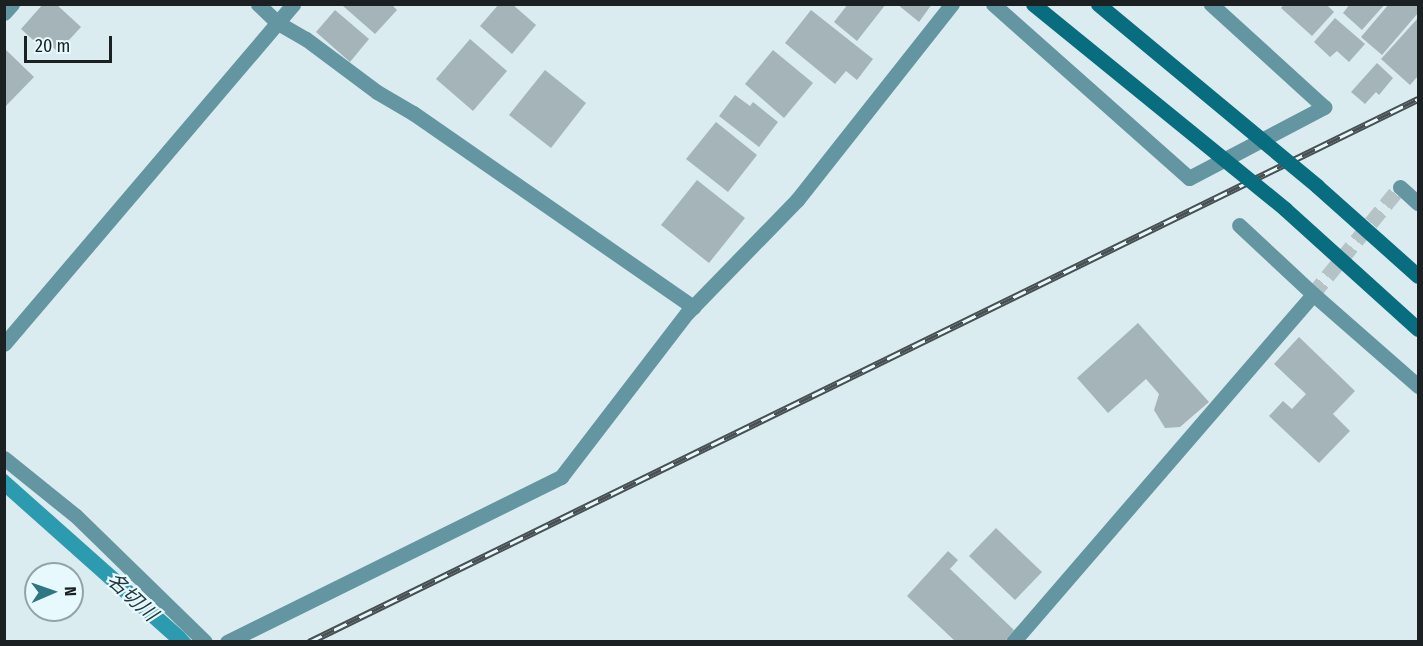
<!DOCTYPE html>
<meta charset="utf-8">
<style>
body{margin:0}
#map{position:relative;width:1423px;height:646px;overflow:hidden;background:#dbecf0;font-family:"Fira Sans Condensed","Noto Sans JP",sans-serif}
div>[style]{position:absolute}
.water>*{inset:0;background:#2d9baf}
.building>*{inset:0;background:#a4b4b8}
.street-tunnel>*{height:15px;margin-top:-7.5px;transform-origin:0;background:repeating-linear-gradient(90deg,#b5c3c7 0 15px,transparent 0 23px)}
.street>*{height:15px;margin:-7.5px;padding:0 7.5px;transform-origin:7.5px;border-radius:7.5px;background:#6496a1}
.rail>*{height:7px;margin-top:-3.5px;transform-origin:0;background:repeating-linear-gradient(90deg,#e8f9fd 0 14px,#475052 0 28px);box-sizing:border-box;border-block:2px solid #475052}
.secondary-bridge>*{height:15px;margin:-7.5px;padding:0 7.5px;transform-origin:7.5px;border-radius:7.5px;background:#086d7e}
span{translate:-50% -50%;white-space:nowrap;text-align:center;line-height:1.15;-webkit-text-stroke:4.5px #e8f9fd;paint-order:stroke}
.water-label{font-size:20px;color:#20383d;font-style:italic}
.frame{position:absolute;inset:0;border:6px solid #1b2123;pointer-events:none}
.north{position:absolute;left:24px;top:562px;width:60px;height:60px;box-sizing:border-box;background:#e8f9fd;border:2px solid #96a3a6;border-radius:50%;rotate:88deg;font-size:16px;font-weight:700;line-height:24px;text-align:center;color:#1b2123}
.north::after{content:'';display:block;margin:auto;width:21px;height:27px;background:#2f7583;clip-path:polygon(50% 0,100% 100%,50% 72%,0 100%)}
.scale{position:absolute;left:24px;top:36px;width:88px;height:27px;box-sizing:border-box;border:3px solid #1b2123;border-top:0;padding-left:8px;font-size:18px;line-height:21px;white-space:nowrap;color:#1b2123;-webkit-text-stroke:4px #e8f9fd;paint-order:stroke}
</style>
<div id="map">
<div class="water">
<i style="clip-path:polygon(5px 473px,184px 632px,192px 641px,170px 641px,5px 494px)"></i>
</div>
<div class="building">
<i style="clip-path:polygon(43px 4px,56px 4px,81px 27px,58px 52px,47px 41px,41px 47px,21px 29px)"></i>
<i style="clip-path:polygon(345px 4px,391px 4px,397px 10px,375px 34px,343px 6px)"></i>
<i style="clip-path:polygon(499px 4px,512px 4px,536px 25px,512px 54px,480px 26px)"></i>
<i style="clip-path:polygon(848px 4px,886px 4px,857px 41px,834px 22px)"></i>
<i style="clip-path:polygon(897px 4px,932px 4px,919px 22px)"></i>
<i style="clip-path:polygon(1284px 4px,1326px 4px,1334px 12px,1312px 36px,1281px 8px)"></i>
<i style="clip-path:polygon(1350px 4px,1385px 4px,1362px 30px,1343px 13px)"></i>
<i style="clip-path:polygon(1389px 4px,1418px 4px,1418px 13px,1382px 55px,1361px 37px)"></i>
<i style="clip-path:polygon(335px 10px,369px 39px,350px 62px,316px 32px)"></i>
<i style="clip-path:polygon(811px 10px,873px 59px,857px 80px,846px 71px,835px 84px,785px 43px)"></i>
<i style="clip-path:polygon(1335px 18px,1365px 44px,1349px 62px,1337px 51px,1330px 57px,1314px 42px)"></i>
<i style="clip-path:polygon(1418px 18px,1418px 76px,1410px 85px,1381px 59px)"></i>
<i style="clip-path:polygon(470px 39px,507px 71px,473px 111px,436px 79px)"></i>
<i style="clip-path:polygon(4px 48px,34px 77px,4px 108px)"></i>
<i style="clip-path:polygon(773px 50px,813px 83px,784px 118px,745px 84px)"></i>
<i style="clip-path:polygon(1377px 63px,1393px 78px,1379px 95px,1376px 92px,1365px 104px,1351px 92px)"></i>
<i style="clip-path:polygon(545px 70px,586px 103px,551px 148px,509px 115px)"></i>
<i style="clip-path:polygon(735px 95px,750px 106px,753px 102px,778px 122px,759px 147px,719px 116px)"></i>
<i style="clip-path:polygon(716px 122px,757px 155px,728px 192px,686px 159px)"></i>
<i style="clip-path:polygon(697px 180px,745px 218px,709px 263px,661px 225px)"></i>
<i style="clip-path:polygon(1138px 323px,1209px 402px,1180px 427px,1165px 428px,1154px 410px,1159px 394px,1146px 379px,1108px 413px,1077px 378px)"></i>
<i style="clip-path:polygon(1299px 337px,1355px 391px,1333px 414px,1350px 431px,1319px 463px,1269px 416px,1283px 401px,1292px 409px,1306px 394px,1274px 364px)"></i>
<i style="clip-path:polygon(996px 528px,1042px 572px,1015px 600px,969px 556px)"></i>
<i style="clip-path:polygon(948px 551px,958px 560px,950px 569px,1014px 630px,1004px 642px,956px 642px,907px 596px)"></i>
</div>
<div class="street-tunnel">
<i style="left:1313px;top:294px;width:138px;rotate:-50.9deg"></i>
</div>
<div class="street">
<i style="left:258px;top:4px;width:28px;rotate:44deg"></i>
<i style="left:278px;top:23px;width:32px;rotate:30deg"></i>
<i style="left:306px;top:39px;width:89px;rotate:36.7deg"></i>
<i style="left:377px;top:92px;width:42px;rotate:30.3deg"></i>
<i style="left:413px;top:113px;width:341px;rotate:34.7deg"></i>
<i style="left:993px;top:4px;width:262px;rotate:41.6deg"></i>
<i style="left:1189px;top:178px;width:153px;rotate:-27.7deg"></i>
<i style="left:1324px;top:107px;width:153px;rotate:-137.7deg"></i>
<i style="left:4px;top:13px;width:12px;rotate:-48deg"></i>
<i style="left:1400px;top:187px;width:24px;rotate:42deg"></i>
<i style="left:1313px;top:294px;width:140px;rotate:41.2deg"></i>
<i style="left:4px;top:344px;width:446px;rotate:-49.6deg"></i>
<i style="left:4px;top:458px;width:92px;rotate:38.9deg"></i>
<i style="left:76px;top:516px;width:180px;rotate:44.3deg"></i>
<i style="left:227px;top:642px;width:373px;rotate:-26.3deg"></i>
<i style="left:561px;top:477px;width:207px;rotate:-52.5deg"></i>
<i style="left:687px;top:313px;width:158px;rotate:-45.8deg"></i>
<i style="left:797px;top:200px;width:250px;rotate:-51.7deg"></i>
<i style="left:1013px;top:642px;width:459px;rotate:-49.2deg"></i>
<i style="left:1313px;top:294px;width:101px;rotate:-137deg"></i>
</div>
<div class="rail">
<i style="left:309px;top:642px;width:1235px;rotate:-26.09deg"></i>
</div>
<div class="secondary-bridge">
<i style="left:1033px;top:4px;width:325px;rotate:39.1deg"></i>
<i style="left:1285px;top:209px;width:179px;rotate:42.1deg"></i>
<i style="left:1098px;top:4px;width:285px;rotate:39.7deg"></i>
<i style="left:1317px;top:186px;width:135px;rotate:41.7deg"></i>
</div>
<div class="water-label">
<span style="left:132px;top:597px;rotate:43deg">名切川</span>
</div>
<div class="frame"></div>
<div class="north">N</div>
<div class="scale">20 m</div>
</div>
